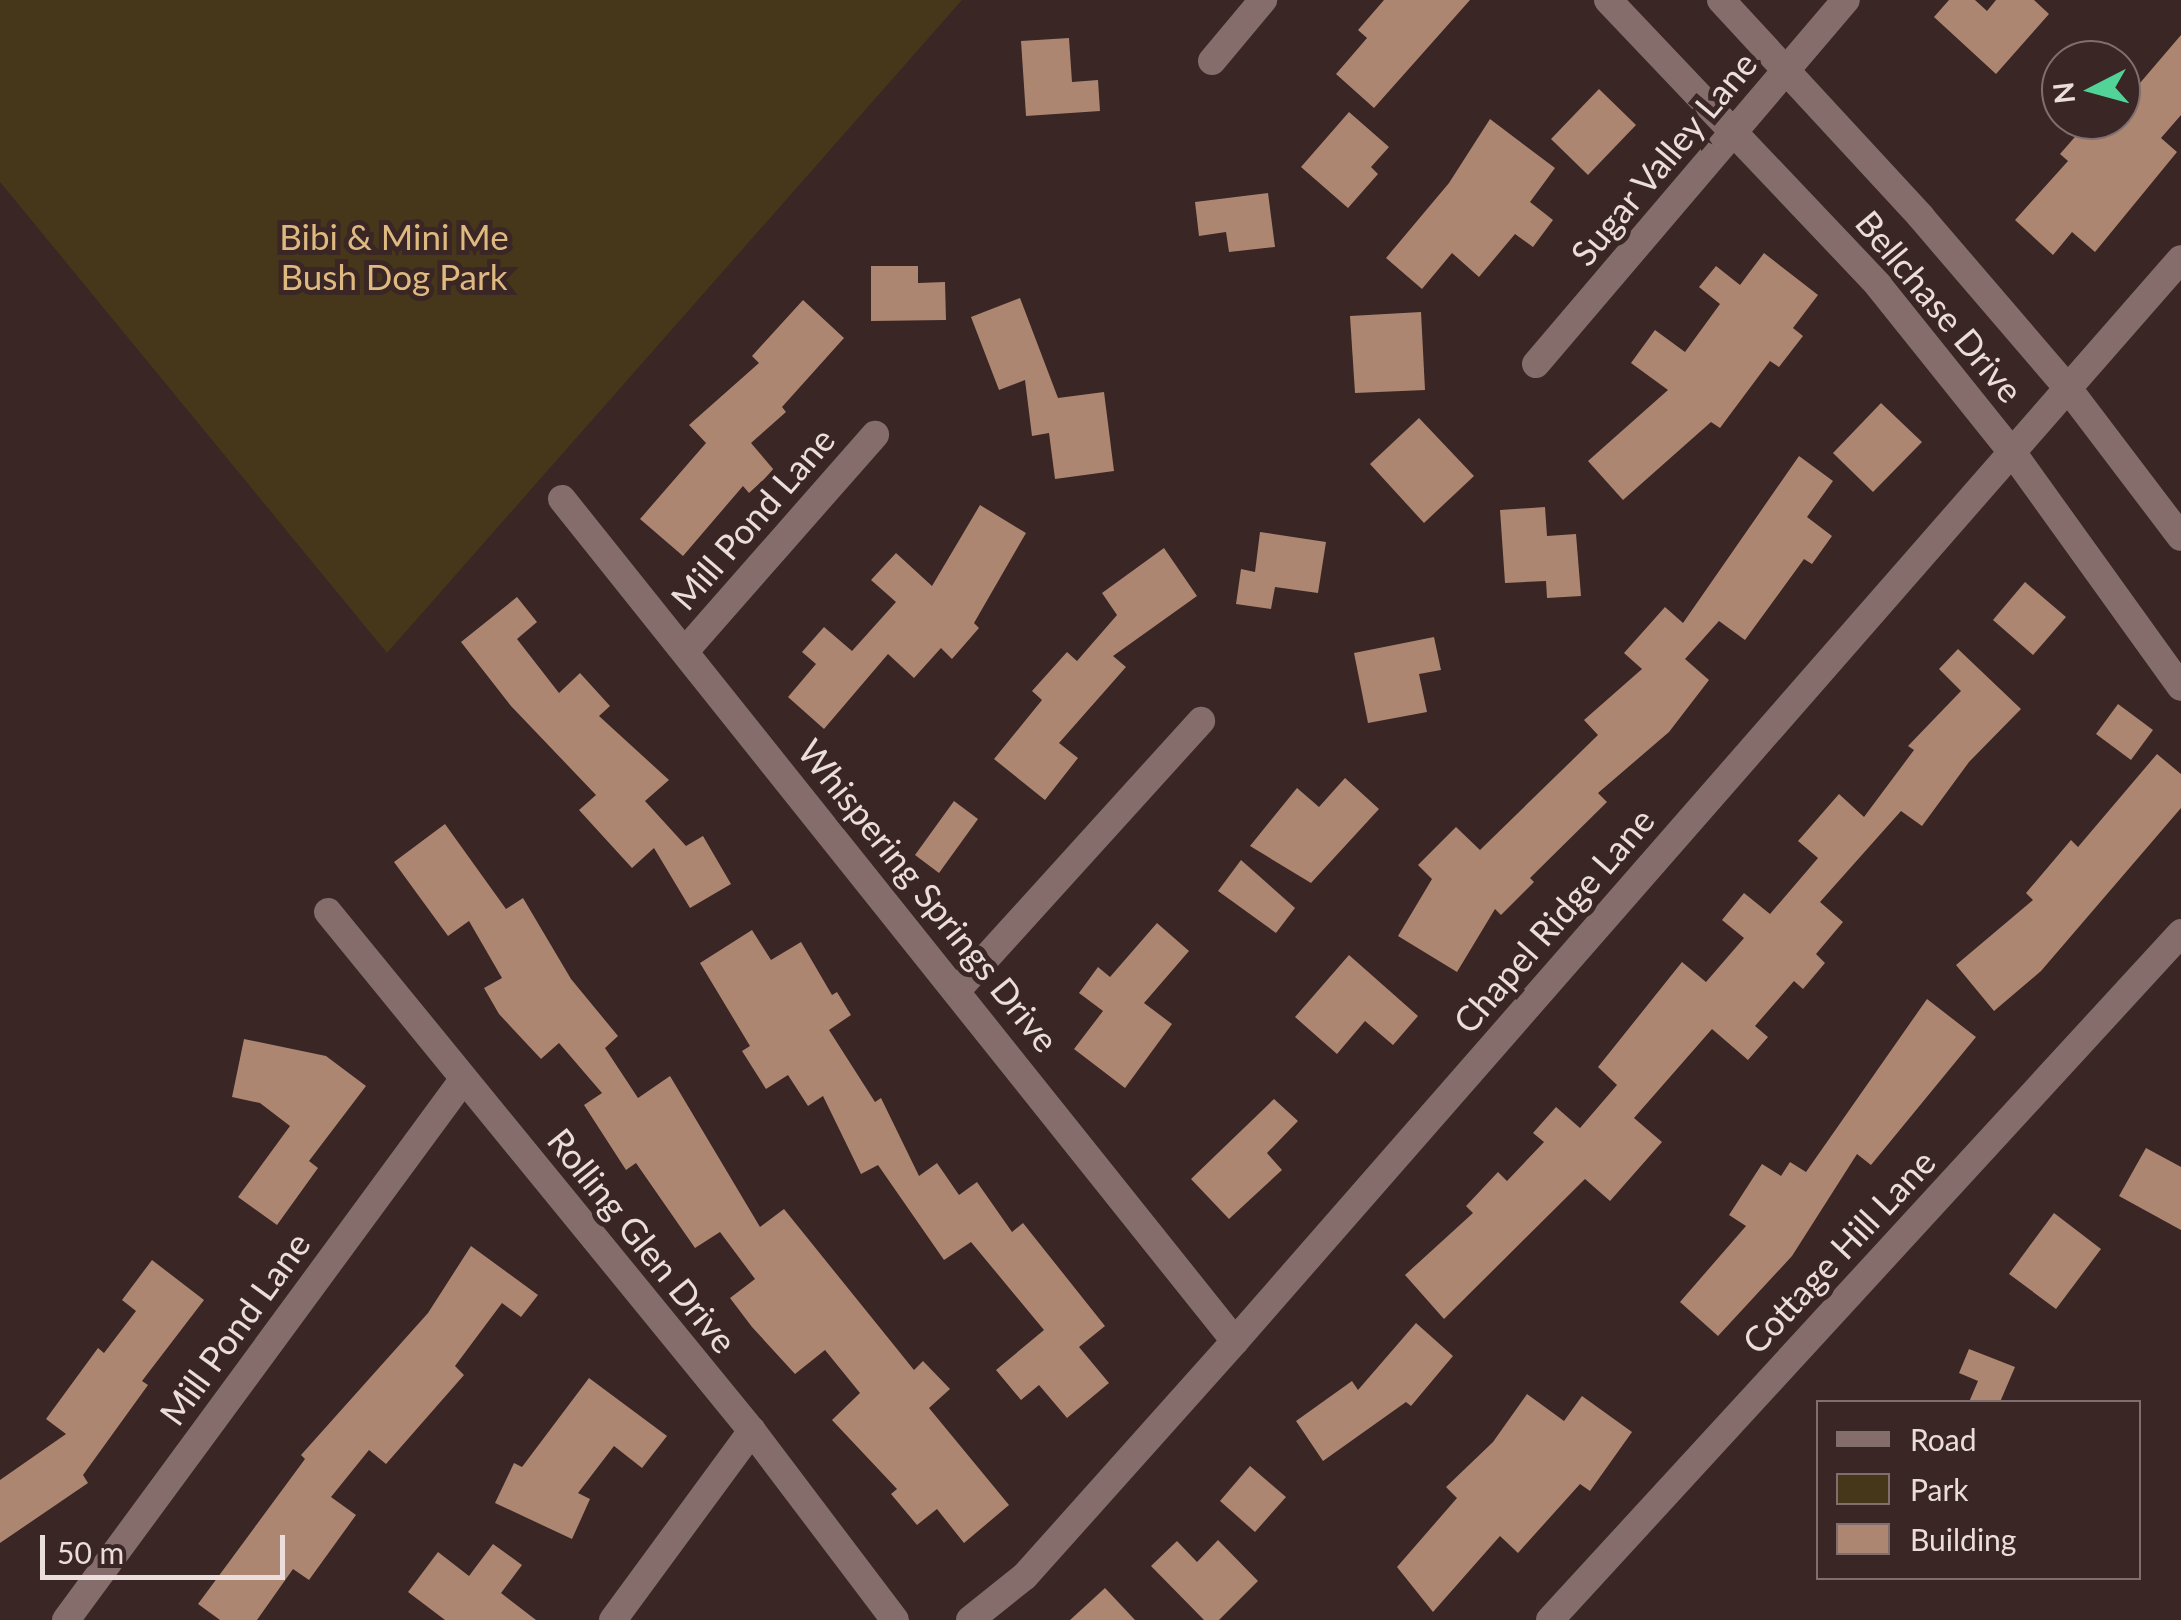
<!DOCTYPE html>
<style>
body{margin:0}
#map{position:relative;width:2181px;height:1620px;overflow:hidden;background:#392625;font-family:Lato,sans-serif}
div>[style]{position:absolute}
.green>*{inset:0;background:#46361a}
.building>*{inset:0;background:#ad8671}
.street>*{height:28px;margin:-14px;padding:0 14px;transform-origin:14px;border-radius:14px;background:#846d6b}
span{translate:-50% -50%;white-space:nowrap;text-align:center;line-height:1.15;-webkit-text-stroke:10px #392625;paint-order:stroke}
.street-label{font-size:35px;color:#eadddb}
.park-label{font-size:35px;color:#dfba80}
.legend{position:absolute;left:1816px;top:1400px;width:325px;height:180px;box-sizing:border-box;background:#392625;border:2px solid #806f6e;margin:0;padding:12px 18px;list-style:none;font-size:30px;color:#eadddb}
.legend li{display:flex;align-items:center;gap:20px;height:50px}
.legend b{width:50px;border:2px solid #806f6e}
.north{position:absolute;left:2041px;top:40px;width:100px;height:100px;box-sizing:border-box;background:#392625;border:2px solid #806f6e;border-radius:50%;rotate:264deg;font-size:28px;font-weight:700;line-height:40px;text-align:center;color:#eadddb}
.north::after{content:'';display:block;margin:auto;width:35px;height:45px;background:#52d397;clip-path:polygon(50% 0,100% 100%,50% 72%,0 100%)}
.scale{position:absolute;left:40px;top:1535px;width:245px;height:45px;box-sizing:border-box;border:5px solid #eadddb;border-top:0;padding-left:12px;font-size:30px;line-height:35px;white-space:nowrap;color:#eadddb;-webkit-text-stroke:8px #392625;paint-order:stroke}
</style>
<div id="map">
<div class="green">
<i style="clip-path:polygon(0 0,962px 0,387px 653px,0 182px)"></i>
</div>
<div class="building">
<i style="clip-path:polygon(1384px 0,1470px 0,1374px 108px,1336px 74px,1367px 38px,1358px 30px)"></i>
<i style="clip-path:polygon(1949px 0,1975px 0,1987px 11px,1996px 0,2034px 0,2049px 14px,1996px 74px,1934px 17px)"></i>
<i style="clip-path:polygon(2181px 35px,2181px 115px,2161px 138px,2177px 152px,2095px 252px,2072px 232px,2053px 255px,2015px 220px,2068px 161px,2060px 154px,2088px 122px,2100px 133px,2112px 120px,2121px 120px,2134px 90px)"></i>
<i style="clip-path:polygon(1069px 38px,1072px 82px,1098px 80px,1100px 111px,1026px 116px,1021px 41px)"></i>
<i style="clip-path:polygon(1599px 89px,1636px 125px,1588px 175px,1551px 139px)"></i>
<i style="clip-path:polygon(1349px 112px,1389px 147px,1371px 167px,1378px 174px,1348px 208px,1301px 167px)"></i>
<i style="clip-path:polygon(1490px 119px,1555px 168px,1530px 202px,1553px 220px,1533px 247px,1515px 234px,1479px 277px,1452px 253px,1422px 289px,1386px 258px,1449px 183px)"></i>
<i style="clip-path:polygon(1268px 193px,1275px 247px,1229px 252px,1226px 232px,1199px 236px,1195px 202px)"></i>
<i style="clip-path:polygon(1764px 253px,1818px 295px,1793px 328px,1803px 336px,1779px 367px,1770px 361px,1720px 428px,1711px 422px,1623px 500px,1588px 461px,1668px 390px,1631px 363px,1655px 330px,1685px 352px,1720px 304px,1699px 287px,1716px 266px,1740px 285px)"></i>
<i style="clip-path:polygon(871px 266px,918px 266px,918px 283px,945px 282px,946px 320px,871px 321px)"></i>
<i style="clip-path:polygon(1020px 298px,1058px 398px,1104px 392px,1114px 471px,1055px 479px,1049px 433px,1032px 436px,1025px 380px,999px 390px,971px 317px)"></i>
<i style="clip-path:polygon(803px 300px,844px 338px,782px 407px,786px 412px,751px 443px,774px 470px,749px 493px,743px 486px,683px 556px,640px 519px,706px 443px,689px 425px,759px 363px,752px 356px)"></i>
<i style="clip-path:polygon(1421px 312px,1425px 390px,1355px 393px,1350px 316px)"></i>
<i style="clip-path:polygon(1881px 403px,1922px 442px,1873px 492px,1833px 453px)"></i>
<i style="clip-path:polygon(1419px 418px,1474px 476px,1424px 523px,1370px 464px)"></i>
<i style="clip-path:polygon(1799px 456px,1833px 481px,1807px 517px,1832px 536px,1812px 564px,1804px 559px,1745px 640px,1719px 621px,1685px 659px,1709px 680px,1669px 732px,1598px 793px,1607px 802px,1530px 878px,1534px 882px,1501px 915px,1495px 909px,1457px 972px,1398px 936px,1432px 879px,1418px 865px,1456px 827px,1480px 850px,1598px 735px,1584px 720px,1642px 669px,1624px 653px,1665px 607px,1683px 623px)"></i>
<i style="clip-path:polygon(980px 505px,1026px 533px,974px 623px,979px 628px,952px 659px,941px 648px,914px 678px,888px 654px,824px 729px,788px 697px,816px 664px,802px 652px,824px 627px,852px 651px,896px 602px,871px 580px,896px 553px,932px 586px)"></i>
<i style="clip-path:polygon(1545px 507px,1547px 536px,1576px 534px,1581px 596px,1547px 598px,1546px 581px,1505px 583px,1500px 510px)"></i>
<i style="clip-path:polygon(1260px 532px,1326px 542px,1318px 593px,1275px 587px,1271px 609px,1236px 604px,1241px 569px,1255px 572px)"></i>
<i style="clip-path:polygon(1164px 548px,1197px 596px,1113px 656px,1126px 667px,1059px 743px,1078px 758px,1045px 800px,994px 759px,1042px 700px,1032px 691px,1067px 652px,1077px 661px,1117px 615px,1102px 593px)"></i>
<i style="clip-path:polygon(2025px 582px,2066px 617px,2033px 655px,1993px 620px)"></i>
<i style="clip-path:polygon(517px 597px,537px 622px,517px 639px,559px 693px,580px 673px,610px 706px,599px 716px,669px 780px,645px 801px,686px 846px,703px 836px,731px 884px,690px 908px,654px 848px,632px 868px,579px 810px,596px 795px,511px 706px,461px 642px)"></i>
<i style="clip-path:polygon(1434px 637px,1441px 670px,1419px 674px,1427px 712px,1368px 723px,1354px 653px)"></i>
<i style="clip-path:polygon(1958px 649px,2021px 709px,1969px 762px,1922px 826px,1901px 811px,1820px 902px,1843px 922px,1816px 954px,1825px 963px,1803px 989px,1794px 981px,1755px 1026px,1768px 1037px,1748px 1060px,1712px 1029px,1634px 1118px,1662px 1142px,1610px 1201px,1585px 1179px,1444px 1319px,1405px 1275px,1473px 1213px,1466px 1206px,1498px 1172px,1507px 1181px,1544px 1142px,1533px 1133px,1556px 1107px,1580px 1128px,1617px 1085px,1598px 1067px,1682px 962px,1706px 982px,1744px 938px,1722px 920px,1744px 893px,1770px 914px,1818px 858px,1798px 841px,1839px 794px,1864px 817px,1914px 750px,1908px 746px,1961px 691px,1939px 669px)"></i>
<i style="clip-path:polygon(2118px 704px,2153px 730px,2131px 760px,2096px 734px)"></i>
<i style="clip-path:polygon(2157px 754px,2181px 774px,2181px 808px,2041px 971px,1994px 1011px,1956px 965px,2033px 900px,2026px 893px,2071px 840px,2078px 847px)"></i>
<i style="clip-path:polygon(1345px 778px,1379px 809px,1311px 883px,1250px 846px,1297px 788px,1319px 807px)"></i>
<i style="clip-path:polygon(954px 801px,978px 819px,939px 873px,915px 855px)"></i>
<i style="clip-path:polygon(445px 824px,506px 909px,523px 898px,571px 979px,618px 1036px,605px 1048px,638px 1098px,670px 1076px,760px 1227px,784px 1209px,914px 1370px,923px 1361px,950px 1389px,929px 1408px,1009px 1505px,964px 1543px,937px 1509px,917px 1525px,891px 1494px,897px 1489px,832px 1420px,860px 1393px,825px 1350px,795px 1374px,752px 1327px,730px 1298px,755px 1279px,720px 1232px,695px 1248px,636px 1163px,626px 1170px,584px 1105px,602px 1093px,559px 1043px,541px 1059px,499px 1014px,484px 988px,502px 978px,469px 921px,448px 936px,394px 862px)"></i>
<i style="clip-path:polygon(1241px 860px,1295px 908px,1276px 933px,1218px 891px)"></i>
<i style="clip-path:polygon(1157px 923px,1189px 951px,1144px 1003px,1172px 1024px,1125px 1088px,1074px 1049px,1103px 1011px,1079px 993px,1098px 967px,1110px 977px)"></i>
<i style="clip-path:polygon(752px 930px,771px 960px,801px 942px,832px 995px,837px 992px,851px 1015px,829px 1030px,875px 1102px,881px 1098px,919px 1176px,937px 1163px,959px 1195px,977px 1182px,1012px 1232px,1023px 1223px,1105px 1326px,1079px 1347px,1109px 1383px,1067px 1418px,1039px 1385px,1021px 1400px,996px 1370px,1044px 1330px,971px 1242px,944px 1260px,878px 1165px,861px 1174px,823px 1096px,808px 1106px,788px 1075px,766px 1089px,742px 1051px,750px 1046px,700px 963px)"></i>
<i style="clip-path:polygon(1349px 955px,1418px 1016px,1393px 1045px,1365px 1021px,1337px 1054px,1295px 1017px)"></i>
<i style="clip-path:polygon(1927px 999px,1976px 1037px,1871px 1165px,1857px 1154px,1792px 1256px,1718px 1336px,1680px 1302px,1746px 1226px,1729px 1215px,1762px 1164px,1781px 1176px,1790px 1162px,1806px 1172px)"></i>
<i style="clip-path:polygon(244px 1039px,326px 1056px,366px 1086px,309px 1161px,318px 1168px,277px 1225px,238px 1197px,290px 1126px,260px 1103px,232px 1097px)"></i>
<i style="clip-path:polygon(1274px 1099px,1298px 1121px,1267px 1153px,1282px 1170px,1229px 1219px,1191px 1179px)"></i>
<i style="clip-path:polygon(2146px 1148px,2181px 1167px,2181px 1230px,2119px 1196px)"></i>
<i style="clip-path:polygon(2054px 1213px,2101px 1249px,2056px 1309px,2009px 1274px)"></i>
<i style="clip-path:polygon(471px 1246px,538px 1295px,521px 1317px,502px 1303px,455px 1366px,464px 1375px,386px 1464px,369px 1450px,331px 1497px,356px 1515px,309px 1580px,293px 1569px,257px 1620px,220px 1620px,198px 1604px,305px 1459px,301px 1455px,428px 1313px)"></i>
<i style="clip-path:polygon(152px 1260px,204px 1300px,142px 1381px,148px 1385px,83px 1475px,88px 1483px,0 1543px,0 1480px,66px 1434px,46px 1419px,98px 1348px,104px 1353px,136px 1311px,122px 1300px)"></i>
<i style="clip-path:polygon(1416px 1323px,1453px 1356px,1411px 1406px,1406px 1402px,1323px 1461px,1296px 1421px,1352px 1381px,1358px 1390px)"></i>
<i style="clip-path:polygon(1969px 1349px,2015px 1367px,2000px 1402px,1969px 1402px,1978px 1381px,1959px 1373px)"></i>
<i style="clip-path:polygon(589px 1378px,667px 1436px,642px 1468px,614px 1446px,578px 1493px,590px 1499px,572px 1539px,495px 1503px,514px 1463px,522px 1467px)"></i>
<i style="clip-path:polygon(1527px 1394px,1564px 1421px,1582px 1396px,1632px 1432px,1590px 1491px,1580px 1484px,1518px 1553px,1500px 1536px,1433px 1612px,1397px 1567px,1457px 1498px,1446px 1487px,1493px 1442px)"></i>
<i style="clip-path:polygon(1250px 1466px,1286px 1497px,1255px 1532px,1220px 1501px)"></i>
<i style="clip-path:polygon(1218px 1540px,1258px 1581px,1219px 1620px,1204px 1620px,1151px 1566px,1177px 1541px,1197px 1562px)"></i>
<i style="clip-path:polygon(493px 1544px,522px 1565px,501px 1593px,536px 1620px,445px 1620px,408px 1592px,438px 1552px,469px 1576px)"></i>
<i style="clip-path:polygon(1105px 1588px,1135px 1620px,1070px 1620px)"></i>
</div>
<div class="street">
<i style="left:1608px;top:0;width:393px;rotate:46.5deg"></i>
<i style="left:1878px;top:285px;width:214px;rotate:51.3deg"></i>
<i style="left:2012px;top:452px;width:289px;rotate:54.3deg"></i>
<i style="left:1721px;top:0;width:295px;rotate:47.3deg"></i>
<i style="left:1921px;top:217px;width:229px;rotate:49.4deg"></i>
<i style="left:2070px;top:391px;width:183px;rotate:52.8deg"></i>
<i style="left:1212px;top:61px;width:80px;rotate:-50.1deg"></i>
<i style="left:1536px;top:364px;width:478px;rotate:-49.6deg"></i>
<i style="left:562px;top:499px;width:1078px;rotate:51.37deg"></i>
<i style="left:685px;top:651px;width:288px;rotate:-48.7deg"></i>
<i style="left:328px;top:912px;width:670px;rotate:50.75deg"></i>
<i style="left:752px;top:1431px;width:237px;rotate:52.9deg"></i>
<i style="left:958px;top:989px;width:362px;rotate:-47.8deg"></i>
<i style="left:66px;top:1620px;width:670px;rotate:-53.68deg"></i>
<i style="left:613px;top:1620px;width:235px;rotate:-53.7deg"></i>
<i style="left:970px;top:1620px;width:70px;rotate:-38.7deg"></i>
<i style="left:1025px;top:1576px;width:315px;rotate:-48.2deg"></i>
<i style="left:1235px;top:1341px;width:1437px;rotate:-48.84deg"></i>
<i style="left:1550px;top:1620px;width:933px;rotate:-47.43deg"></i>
</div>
<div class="street-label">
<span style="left:1663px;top:158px;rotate:-50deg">Sugar Valley Lane</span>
<span style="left:1940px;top:306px;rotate:50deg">Bellchase Drive</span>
<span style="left:752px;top:518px;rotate:-49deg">Mill Pond Lane</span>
<span style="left:929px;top:895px;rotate:51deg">Whispering Springs Drive</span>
<span style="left:1553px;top:920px;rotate:-49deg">Chapel Ridge Lane</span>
<span style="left:643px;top:1240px;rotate:51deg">Rolling Glen Drive</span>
<span style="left:1838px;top:1251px;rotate:-47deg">Cottage Hill Lane</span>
<span style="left:234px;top:1328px;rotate:-54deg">Mill Pond Lane</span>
</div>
<div class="park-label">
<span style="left:394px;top:256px">Bibi &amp; Mini Me<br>Bush Dog Park</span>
</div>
<ul class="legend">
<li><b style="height:12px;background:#846d6b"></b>Road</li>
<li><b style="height:28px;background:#46361a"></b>Park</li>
<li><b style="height:28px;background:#ad8671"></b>Building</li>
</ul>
<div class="north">N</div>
<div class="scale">50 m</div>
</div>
